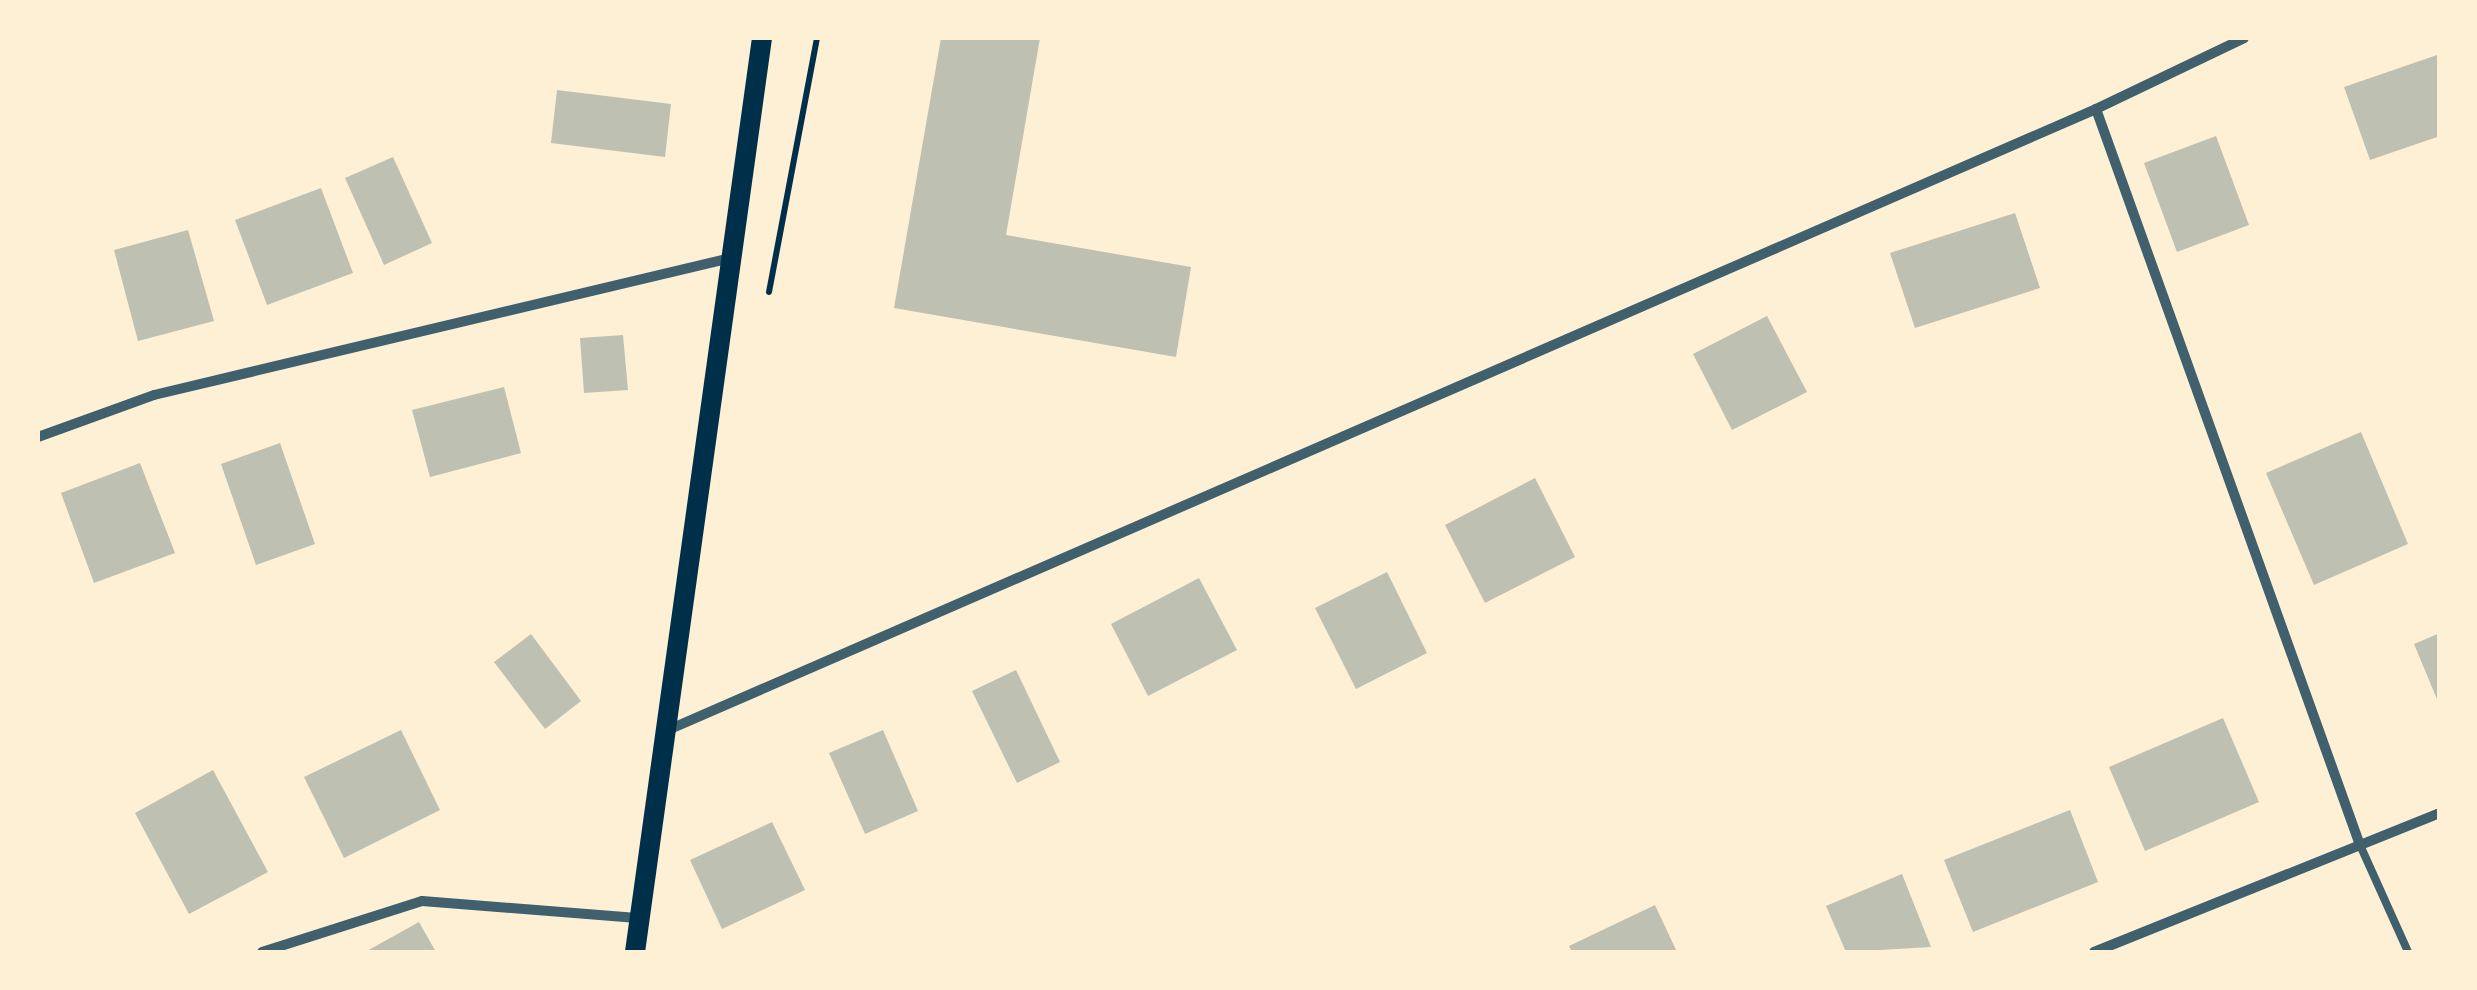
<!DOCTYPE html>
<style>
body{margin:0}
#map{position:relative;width:2477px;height:990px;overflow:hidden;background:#fdf0d5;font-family:"PT Sans Narrow",sans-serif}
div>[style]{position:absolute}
.building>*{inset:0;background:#bec0b2}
.path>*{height:6px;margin:-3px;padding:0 3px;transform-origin:3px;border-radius:3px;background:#003049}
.service>*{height:8px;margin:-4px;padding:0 4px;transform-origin:4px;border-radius:4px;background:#3f606c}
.minor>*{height:10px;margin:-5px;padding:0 5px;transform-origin:5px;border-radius:5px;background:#3f606c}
.secondary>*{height:20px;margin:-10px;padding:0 10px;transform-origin:10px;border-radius:10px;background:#003049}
span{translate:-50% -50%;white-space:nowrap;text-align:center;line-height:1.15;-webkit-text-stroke:10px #fdf0d5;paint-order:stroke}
.frame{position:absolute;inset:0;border:40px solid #fdf0d5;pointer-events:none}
</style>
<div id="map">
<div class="building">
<i style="clip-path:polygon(941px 38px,1040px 38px,1006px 235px,1191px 267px,1176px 357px,894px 308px)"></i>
<i style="clip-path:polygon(2440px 54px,2440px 136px,2370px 160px,2344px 87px)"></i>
<i style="clip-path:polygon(557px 90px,671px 104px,665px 157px,551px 143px)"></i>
<i style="clip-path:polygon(2216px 136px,2249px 225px,2177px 252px,2144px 163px)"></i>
<i style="clip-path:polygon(393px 157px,432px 243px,384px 265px,345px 178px)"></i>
<i style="clip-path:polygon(321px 188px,353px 273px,267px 305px,235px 220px)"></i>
<i style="clip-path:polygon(2015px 213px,2040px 288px,1915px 328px,1890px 253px)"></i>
<i style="clip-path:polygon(188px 230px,214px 321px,138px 341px,114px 250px)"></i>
<i style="clip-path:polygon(1767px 316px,1807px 392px,1732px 430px,1693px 354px)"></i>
<i style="clip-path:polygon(623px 335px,628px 390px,584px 393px,580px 338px)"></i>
<i style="clip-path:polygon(504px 387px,521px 453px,430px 477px,412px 410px)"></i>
<i style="clip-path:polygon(2361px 432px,2408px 544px,2314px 585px,2266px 473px)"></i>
<i style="clip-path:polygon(280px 443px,315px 544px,256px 565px,221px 464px)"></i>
<i style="clip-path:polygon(140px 463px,175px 553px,94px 583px,61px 493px)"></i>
<i style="clip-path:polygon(1535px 478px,1575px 557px,1485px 603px,1445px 525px)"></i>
<i style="clip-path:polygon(1387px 572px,1427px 653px,1356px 689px,1315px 608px)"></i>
<i style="clip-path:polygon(1199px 578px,1237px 650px,1148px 696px,1111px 624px)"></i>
<i style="clip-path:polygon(2440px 633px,2440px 704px,2439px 704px,2414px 644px)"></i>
<i style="clip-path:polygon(531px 634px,581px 701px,545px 729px,494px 662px)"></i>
<i style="clip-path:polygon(1016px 670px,1060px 762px,1017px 783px,972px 691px)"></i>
<i style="clip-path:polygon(2223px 718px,2259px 802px,2145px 851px,2109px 767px)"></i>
<i style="clip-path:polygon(401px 730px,440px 810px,344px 858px,304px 777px)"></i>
<i style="clip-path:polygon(883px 730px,918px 811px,865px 834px,829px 753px)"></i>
<i style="clip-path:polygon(213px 770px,268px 872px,189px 914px,135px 813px)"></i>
<i style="clip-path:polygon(2070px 810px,2098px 882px,1973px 932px,1944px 860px)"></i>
<i style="clip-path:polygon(772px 822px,805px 890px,722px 929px,690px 860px)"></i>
<i style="clip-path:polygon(1902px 874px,1931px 947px,1846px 952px,1826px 906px)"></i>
<i style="clip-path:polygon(1655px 905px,1677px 952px,1572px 952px,1569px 946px)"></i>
<i style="clip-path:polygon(419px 922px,436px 952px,365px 952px)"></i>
</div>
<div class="path">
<i style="left:769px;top:292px;width:258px;rotate:-79.3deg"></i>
</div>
<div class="service">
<i style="left:2360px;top:845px;width:117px;rotate:65.8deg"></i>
</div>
<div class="minor">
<i style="left:2096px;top:109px;width:782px;rotate:70.27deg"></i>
<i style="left:38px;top:437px;width:123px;rotate:-19.9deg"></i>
<i style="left:154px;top:395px;width:588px;rotate:-13.37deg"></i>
<i style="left:668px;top:730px;width:1557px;rotate:-23.5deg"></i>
<i style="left:2096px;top:109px;width:164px;rotate:-25.6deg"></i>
<i style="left:262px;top:952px;width:168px;rotate:-17.7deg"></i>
<i style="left:422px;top:901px;width:219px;rotate:4.5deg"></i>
<i style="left:2094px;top:952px;width:373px;rotate:-21.9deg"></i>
</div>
<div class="secondary">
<i style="left:635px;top:952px;width:923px;rotate:-82.09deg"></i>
</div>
<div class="frame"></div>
</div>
